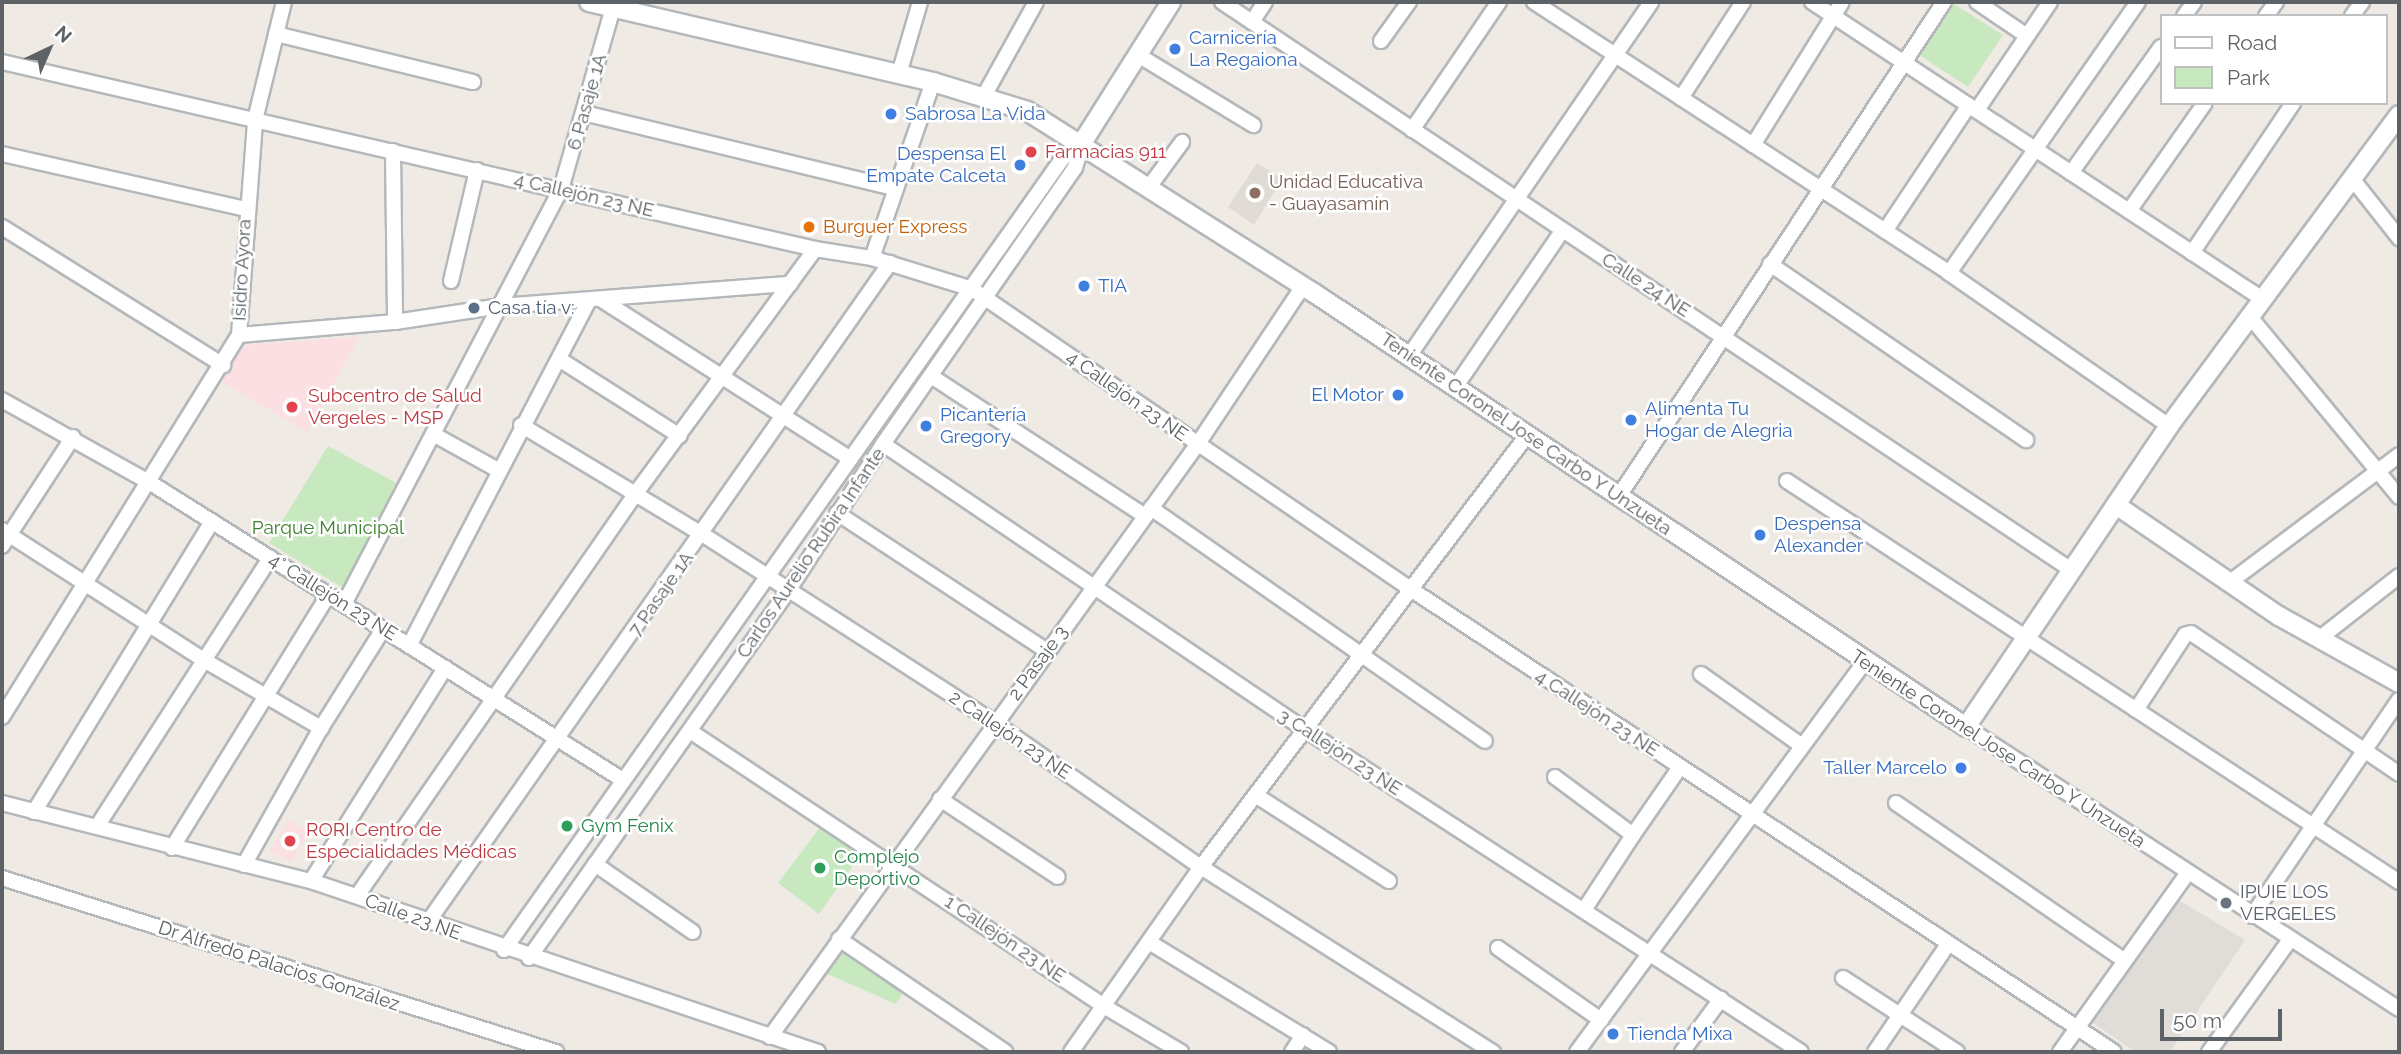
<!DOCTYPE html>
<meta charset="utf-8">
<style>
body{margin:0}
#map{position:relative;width:2401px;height:1054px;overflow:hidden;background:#efeae4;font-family:Raleway,sans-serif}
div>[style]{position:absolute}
.industrial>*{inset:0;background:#e0dcd8}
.education>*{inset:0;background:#e1dbd5}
.medical>*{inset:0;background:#fcdfe3}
.green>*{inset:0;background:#c8e8bf}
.roads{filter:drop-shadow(2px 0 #b4b8bb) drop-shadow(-2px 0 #b4b8bb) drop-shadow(0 2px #b4b8bb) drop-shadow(0 -2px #b4b8bb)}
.minor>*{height:14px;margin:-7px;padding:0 7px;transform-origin:7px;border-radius:7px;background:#fff}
.tertiary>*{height:18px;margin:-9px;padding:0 9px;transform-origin:9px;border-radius:9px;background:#fff}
.dots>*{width:19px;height:19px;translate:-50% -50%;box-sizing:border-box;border:4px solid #fff;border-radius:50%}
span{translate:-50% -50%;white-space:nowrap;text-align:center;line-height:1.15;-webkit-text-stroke:5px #fff;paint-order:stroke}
.shop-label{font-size:19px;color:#366cbe}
.left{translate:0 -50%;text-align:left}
.right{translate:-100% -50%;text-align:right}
.street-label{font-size:19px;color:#5c6265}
.health-label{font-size:19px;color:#be3a42}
.education-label{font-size:19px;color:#785e54}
.food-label{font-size:19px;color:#c56008}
.service-label{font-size:19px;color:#4e5e75}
.park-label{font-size:19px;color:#3e8130}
.leisure-label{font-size:19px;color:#27864d}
.worship-label{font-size:19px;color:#5b616d}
.frame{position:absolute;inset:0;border:4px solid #5c6265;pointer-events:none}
.legend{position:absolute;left:2160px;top:14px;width:228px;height:91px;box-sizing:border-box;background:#fff;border:2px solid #bec0c1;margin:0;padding:9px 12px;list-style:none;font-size:21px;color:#5c6265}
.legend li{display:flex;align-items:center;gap:14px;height:35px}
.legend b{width:35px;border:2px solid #bec0c1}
.north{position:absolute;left:14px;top:14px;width:70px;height:70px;-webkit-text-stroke:5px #fff;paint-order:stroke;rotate:44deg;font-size:19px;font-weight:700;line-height:28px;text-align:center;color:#5c6265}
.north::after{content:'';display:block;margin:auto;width:24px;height:32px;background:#5c6265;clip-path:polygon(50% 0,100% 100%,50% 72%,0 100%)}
.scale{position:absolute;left:2160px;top:1009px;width:122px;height:32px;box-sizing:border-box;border:4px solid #5c6265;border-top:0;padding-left:9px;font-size:21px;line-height:24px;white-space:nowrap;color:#5c6265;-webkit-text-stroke:5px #fff;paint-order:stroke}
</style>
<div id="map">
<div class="industrial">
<i style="clip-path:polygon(2177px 899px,2245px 940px,2170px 1052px,2135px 1052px,2092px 1022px)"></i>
</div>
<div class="education">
<i style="clip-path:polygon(1257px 163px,1282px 179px,1254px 225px,1228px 207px)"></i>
</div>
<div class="medical">
<i style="clip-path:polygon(360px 337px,307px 432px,220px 381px,240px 345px)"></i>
<i style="clip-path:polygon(288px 820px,309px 831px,291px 862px,270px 851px)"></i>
</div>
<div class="green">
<i style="clip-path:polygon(1954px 4px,2003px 35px,1968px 87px,1919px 55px)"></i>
<i style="clip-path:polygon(328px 446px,400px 485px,343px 588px,269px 543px)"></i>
<i style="clip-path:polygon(821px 826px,861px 854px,819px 914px,778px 883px)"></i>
<i style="clip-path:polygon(842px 945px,906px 988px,896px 1004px,825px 973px)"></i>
</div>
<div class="roads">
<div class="minor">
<i style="left:1222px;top:2px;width:1020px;rotate:33.77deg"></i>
<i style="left:1534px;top:2px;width:496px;rotate:33.1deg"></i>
<i style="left:1949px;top:273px;width:268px;rotate:34.8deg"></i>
<i style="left:1812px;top:2px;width:541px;rotate:33.4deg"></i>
<i style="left:1977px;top:2px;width:60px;rotate:34.2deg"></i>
<i style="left:2184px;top:16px;width:17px;rotate:-54deg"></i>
<i style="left:2266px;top:16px;width:17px;rotate:-54deg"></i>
<i style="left:2352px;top:16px;width:17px;rotate:-54deg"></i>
<i style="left:1252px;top:22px;width:24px;rotate:-57deg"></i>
<i style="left:276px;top:34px;width:203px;rotate:13.7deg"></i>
<i style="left:1381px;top:41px;width:48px;rotate:-54.3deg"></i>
<i style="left:1138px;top:55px;width:135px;rotate:31.3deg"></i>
<i style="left:2px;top:62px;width:834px;rotate:12.95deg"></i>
<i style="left:815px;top:249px;width:58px;rotate:9deg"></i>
<i style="left:872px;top:258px;width:105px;rotate:17.2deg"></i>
<i style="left:972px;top:289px;width:533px;rotate:34.38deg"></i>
<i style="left:1412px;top:590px;width:840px;rotate:33.35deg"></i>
<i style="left:899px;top:74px;width:75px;rotate:-73.7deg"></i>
<i style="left:984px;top:96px;width:107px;rotate:-61deg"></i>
<i style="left:1681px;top:98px;width:114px;rotate:-57.1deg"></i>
<i style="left:1977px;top:110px;width:130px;rotate:-55.9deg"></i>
<i style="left:584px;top:113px;width:320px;rotate:13.6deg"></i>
<i style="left:1412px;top:130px;width:155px;rotate:-55.8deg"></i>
<i style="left:1753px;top:145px;width:168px;rotate:-58.1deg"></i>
<i style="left:393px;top:151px;width:171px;rotate:89.3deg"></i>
<i style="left:2px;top:154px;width:250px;rotate:12.7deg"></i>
<i style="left:2071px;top:173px;width:155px;rotate:-54.5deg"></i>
<i style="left:2354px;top:181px;width:73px;rotate:51.7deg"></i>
<i style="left:1149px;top:187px;width:56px;rotate:-53.7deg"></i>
<i style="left:2129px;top:211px;width:132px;rotate:-54.9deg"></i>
<i style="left:2px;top:227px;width:261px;rotate:32deg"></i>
<i style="left:1885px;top:231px;width:151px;rotate:-56.3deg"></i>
<i style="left:2192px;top:253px;width:181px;rotate:-56deg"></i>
<i style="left:872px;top:258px;width:186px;rotate:-70.9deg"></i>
<i style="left:1770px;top:264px;width:311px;rotate:34.5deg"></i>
<i style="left:1949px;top:273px;width:330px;rotate:-55.1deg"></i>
<i style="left:451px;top:281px;width:114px;rotate:-76.8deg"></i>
<i style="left:602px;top:300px;width:295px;rotate:32.6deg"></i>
<i style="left:2251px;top:318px;width:232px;rotate:50.4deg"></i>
<i style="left:239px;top:335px;width:157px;rotate:-4.8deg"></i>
<i style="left:395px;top:322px;width:107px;rotate:-8.6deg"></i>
<i style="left:501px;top:306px;width:290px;rotate:-4.4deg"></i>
<i style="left:1409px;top:356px;width:429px;rotate:-55.6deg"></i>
<i style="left:559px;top:359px;width:143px;rotate:32.5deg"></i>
<i style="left:931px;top:376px;width:256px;rotate:33.2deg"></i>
<i style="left:1456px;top:386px;width:188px;rotate:-55.6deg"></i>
<i style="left:2px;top:400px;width:168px;rotate:29.2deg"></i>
<i style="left:149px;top:482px;width:560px;rotate:32.16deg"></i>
<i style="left:521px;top:425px;width:211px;rotate:31.1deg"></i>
<i style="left:702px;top:534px;width:349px;rotate:32.8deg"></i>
<i style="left:995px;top:723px;width:251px;rotate:35deg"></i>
<i style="left:1201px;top:867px;width:346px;rotate:32.4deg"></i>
<i style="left:433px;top:434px;width:74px;rotate:29deg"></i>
<i style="left:883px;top:444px;width:512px;rotate:34.09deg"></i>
<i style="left:1307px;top:731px;width:589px;rotate:33.02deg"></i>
<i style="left:1787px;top:481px;width:732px;rotate:33.23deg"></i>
<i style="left:1619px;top:496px;width:591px;rotate:-56.66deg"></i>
<i style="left:1151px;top:508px;width:407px;rotate:34.9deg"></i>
<i style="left:837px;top:513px;width:251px;rotate:33.3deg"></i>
<i style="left:2px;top:530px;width:238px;rotate:32.8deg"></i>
<i style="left:202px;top:659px;width:138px;rotate:30.1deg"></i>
<i style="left:2px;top:546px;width:130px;rotate:-56.9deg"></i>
<i style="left:2230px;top:582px;width:211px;rotate:-36.9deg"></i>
<i style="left:344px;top:604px;width:468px;rotate:-62.4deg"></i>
<i style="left:561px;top:189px;width:188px;rotate:-74deg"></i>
<i style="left:2320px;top:638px;width:100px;rotate:-38.1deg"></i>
<i style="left:409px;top:646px;width:388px;rotate:-62.5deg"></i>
<i style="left:1701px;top:674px;width:124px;rotate:35.5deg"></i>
<i style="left:2136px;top:710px;width:90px;rotate:-56.8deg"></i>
<i style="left:2185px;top:635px;width:6px;rotate:-18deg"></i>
<i style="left:2191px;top:633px;width:251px;rotate:34.1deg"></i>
<i style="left:2px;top:717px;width:450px;rotate:-58.2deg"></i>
<i style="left:239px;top:335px;width:216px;rotate:-85.7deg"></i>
<i style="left:255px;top:120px;width:122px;rotate:-76.2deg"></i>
<i style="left:1966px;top:727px;width:517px;rotate:33.07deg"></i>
<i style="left:690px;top:731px;width:495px;rotate:33.6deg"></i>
<i style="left:1102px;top:1005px;width:92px;rotate:30.7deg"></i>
<i style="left:1555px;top:777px;width:97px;rotate:36.6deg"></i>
<i style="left:1633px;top:835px;width:90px;rotate:123.2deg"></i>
<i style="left:1257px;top:796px;width:157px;rotate:32.8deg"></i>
<i style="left:940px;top:799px;width:141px;rotate:33.5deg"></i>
<i style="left:2px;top:803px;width:319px;rotate:14.2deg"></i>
<i style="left:311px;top:881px;width:535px;rotate:18.64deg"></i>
<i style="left:1896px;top:803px;width:278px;rotate:34.6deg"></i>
<i style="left:34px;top:812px;width:341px;rotate:-58.5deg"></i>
<i style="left:98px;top:825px;width:318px;rotate:-57.2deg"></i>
<i style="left:1633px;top:835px;width:83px;rotate:-55.3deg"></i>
<i style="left:172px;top:848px;width:297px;rotate:-58.3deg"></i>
<i style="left:595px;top:864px;width:119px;rotate:34.8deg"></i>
<i style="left:244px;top:865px;width:157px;rotate:-60.7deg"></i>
<i style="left:321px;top:728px;width:117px;rotate:-57.9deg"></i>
<i style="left:2px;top:878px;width:581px;rotate:17.44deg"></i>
<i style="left:311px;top:881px;width:252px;rotate:-57.8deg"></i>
<i style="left:357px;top:896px;width:490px;rotate:-55.3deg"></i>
<i style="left:636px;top:493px;width:303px;rotate:-53.7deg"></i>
<i style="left:2252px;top:916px;width:261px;rotate:-55.8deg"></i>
<i style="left:428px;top:922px;width:805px;rotate:-54.97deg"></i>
<i style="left:839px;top:939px;width:201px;rotate:34.2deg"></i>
<i style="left:1149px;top:942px;width:211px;rotate:31.4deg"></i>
<i style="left:1498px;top:948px;width:126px;rotate:35deg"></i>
<i style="left:504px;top:950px;width:968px;rotate:-54.8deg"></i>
<i style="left:1062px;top:159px;width:26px;rotate:-39deg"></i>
<i style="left:529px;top:958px;width:449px;rotate:-54.8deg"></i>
<i style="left:788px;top:591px;width:175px;rotate:-57.1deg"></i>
<i style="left:883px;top:444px;width:336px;rotate:-55.2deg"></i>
<i style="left:1075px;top:168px;width:26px;rotate:-74deg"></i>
<i style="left:1843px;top:978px;width:136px;rotate:33deg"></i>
<i style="left:770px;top:1037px;width:730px;rotate:-54.2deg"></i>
<i style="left:1197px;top:445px;width:191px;rotate:-56.3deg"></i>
<i style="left:1071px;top:1052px;width:226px;rotate:-54.9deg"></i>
<i style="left:1201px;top:867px;width:543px;rotate:-52.94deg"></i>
<i style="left:1292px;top:1052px;width:20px;rotate:-57deg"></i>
<i style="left:1577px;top:1052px;width:486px;rotate:-53.6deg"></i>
<i style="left:1682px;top:1052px;width:66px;rotate:-53.7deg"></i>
<i style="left:1875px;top:1052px;width:130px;rotate:-55.9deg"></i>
<i style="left:2060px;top:1052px;width:219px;rotate:-54.5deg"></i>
<i style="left:2209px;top:1052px;width:137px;rotate:-54.2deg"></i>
</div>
<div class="tertiary">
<i style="left:589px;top:2px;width:353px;rotate:13.1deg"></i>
<i style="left:933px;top:82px;width:98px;rotate:17.1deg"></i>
<i style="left:1027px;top:111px;width:340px;rotate:32.4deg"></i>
<i style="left:1314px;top:293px;width:783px;rotate:33.65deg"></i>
<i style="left:1966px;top:727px;width:363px;rotate:-56deg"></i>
<i style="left:2169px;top:426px;width:387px;rotate:-53.5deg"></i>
<i style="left:1082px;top:143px;width:167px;rotate:-57.7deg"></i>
<i style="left:2116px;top:505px;width:197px;rotate:34.3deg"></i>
<i style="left:2279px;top:616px;width:137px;rotate:29.2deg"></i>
</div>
</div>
<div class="dots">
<i style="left:1175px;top:49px;background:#3f7fe0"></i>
<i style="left:891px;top:114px;background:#3f7fe0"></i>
<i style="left:1031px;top:152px;background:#e0444e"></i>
<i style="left:1020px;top:165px;background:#3f7fe0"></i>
<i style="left:1255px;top:193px;background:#8d6e63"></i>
<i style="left:809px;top:227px;background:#e8710a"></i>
<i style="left:1084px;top:286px;background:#3f7fe0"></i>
<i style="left:474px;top:308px;background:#5c6f8a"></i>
<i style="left:1398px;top:395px;background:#3f7fe0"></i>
<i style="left:292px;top:407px;background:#e0444e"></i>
<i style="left:1631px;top:420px;background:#3f7fe0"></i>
<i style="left:926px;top:426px;background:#3f7fe0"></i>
<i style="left:1760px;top:535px;background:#3f7fe0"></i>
<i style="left:1961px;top:768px;background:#3f7fe0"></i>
<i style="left:567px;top:826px;background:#2e9e5b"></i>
<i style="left:290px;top:841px;background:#e0444e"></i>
<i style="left:820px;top:868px;background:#2e9e5b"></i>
<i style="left:2226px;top:903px;background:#6b7280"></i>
<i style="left:1613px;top:1034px;background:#3f7fe0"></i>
</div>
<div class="shop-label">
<span class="left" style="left:1189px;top:49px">Carnicería<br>La Regaiona</span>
<span class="left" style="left:905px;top:114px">Sabrosa La Vida</span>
<span class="right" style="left:1006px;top:165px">Despensa El<br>Empate Calceta</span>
<span class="left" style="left:1098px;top:286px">TIA</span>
<span class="right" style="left:1384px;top:395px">El Motor</span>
<span class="left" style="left:1645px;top:420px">Alimenta Tu<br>Hogar de Alegria</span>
<span class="left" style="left:940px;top:426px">Picantería<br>Gregory</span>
<span class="left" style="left:1774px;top:535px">Despensa<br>Alexander</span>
<span class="right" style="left:1947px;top:768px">Taller Marcelo</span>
<span class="left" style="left:1627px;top:1034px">Tienda Mixa</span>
</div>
<div class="street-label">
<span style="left:587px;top:102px;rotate:-74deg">6 Pasaje 1A</span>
<span style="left:584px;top:195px;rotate:13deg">4 Callejón 23 NE</span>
<span style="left:242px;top:270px;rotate:-87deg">Isidro Ayora</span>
<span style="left:1646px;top:285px;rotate:33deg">Calle 24 NE</span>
<span style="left:1127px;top:396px;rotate:35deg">4 Callejón 23 NE</span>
<span style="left:1526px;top:434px;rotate:34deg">Teniente Coronel Jose Carbo Y Unzueta</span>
<span style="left:811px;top:553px;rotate:-56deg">Carlos Aurelio Rubira Infante</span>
<span style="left:661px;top:594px;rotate:-55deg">7 Pasaje 1A</span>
<span style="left:333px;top:597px;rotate:32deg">4° Callejón 23 NE</span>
<span style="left:1038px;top:663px;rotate:-54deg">2 Pasaje 3</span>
<span style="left:1597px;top:713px;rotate:33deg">4 Callejón 23 NE</span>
<span style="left:1010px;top:735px;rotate:34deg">2 Callejón 23 NE</span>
<span style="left:1998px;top:749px;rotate:33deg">Teniente Coronel Jose Carbo Y Unzueta</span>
<span style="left:1340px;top:752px;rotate:33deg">3 Callejón 23 NE</span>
<span style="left:413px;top:917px;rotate:20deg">Calle 23 NE</span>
<span style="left:1005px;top:939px;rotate:34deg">1 Callejón 23 NE</span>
<span style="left:279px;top:966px;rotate:18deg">Dr Alfredo Palacios González</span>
</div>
<div class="health-label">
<span class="left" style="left:1045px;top:152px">Farmacias 911</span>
<span class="left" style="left:308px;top:407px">Subcentro de Salud<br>Vergeles - MSP</span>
<span class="left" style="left:306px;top:841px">RORI Centro de<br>Especialidades Médicas</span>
</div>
<div class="education-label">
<span class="left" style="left:1269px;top:193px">Unidad Educativa<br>- Guayasamín</span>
</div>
<div class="food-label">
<span class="left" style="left:823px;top:227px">Burguer Express</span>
</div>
<div class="service-label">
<span class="left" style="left:488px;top:308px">Casa tía v:</span>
</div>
<div class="park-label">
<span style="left:328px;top:528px">Parque Municipal</span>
</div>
<div class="leisure-label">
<span class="left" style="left:581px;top:826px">Gym Fenix</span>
<span class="left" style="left:834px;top:868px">Complejo<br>Deportivo</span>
</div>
<div class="worship-label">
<span class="left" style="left:2240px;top:903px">IPUIE LOS<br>VERGELES</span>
</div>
<div class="frame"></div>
<ul class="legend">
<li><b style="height:9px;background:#fff"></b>Road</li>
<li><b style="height:19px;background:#c8e8bf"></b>Park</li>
</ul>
<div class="north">N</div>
<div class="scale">50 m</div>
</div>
